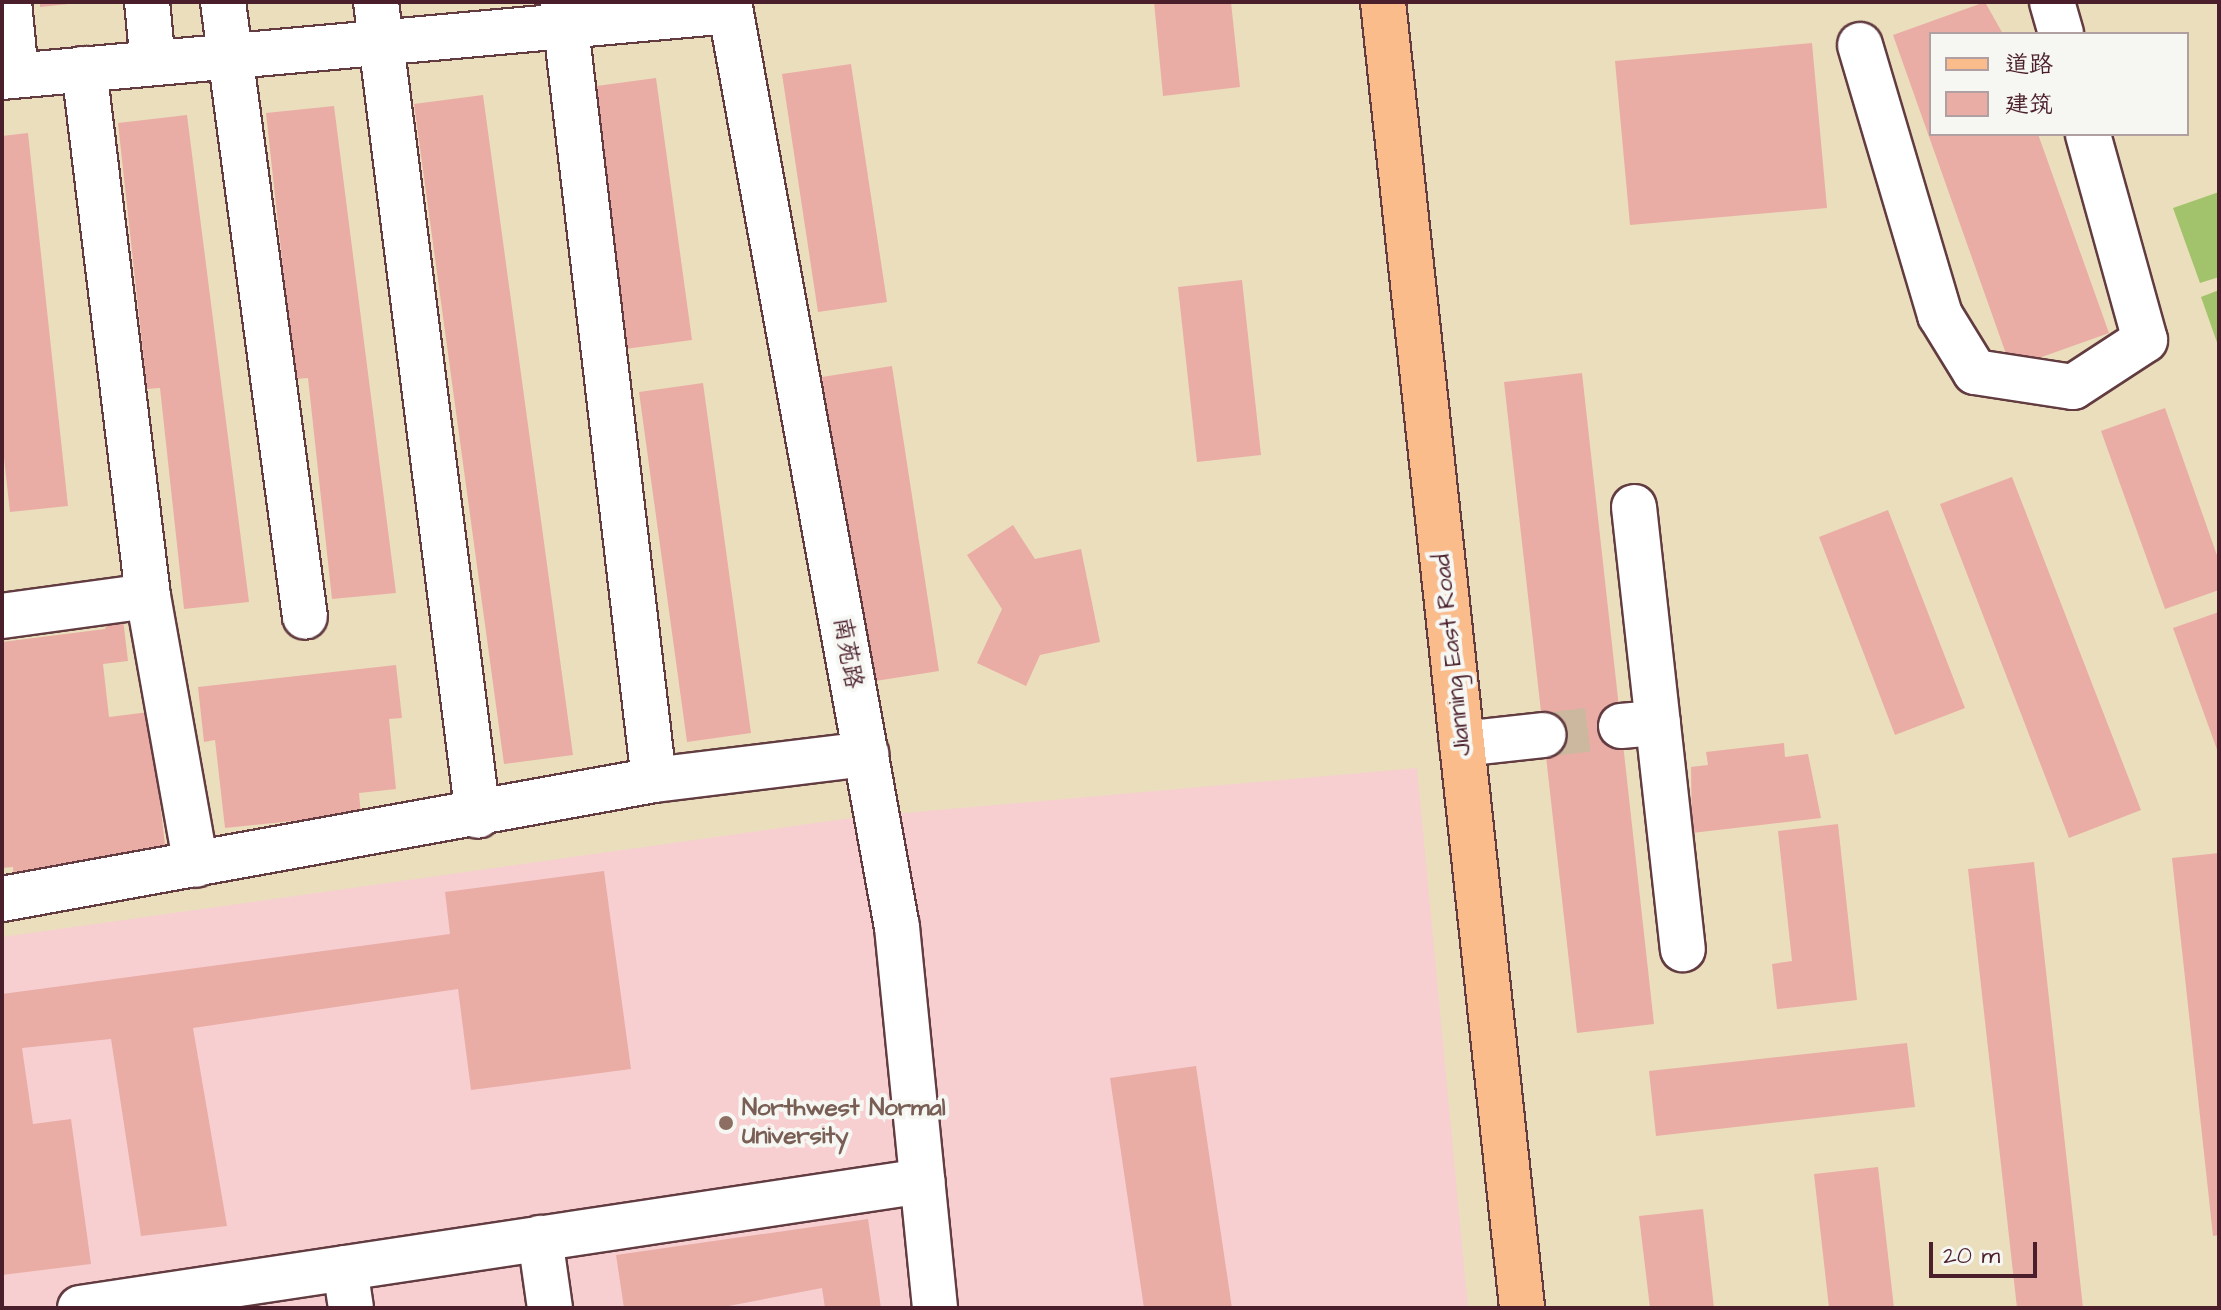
<!DOCTYPE html>
<meta charset="utf-8">
<style>
body{margin:0}
#map{position:relative;width:2221px;height:1310px;overflow:hidden;background:#ebdebc;font-family:"Architects Daughter","LXGW WenKai TC",sans-serif}
div>[style]{position:absolute}
.built>*{inset:0;background:#f7cfd1}
.green>*{inset:0;background:#a2c36b}
.building>*{inset:0;background:#e9ada6}
.minor-tunnel>*{height:44px;margin-top:-22px;transform-origin:0;background:repeating-linear-gradient(90deg,#cbb89f 0 44px,transparent 0 66px)}
.roads{filter:drop-shadow(2px 0 #623c41) drop-shadow(-2px 0 #623c41) drop-shadow(0 2px #623c41) drop-shadow(0 -2px #623c41)}
.minor>*{height:44px;margin:-22px;padding:0 22px;transform-origin:22px;border-radius:22px;background:#fff}
.major>*{height:44px;margin:-22px;padding:0 22px;transform-origin:22px;border-radius:22px;background:#fabc8b}
.dots>*{width:22px;height:22px;translate:-50% -50%;box-sizing:border-box;border:4px solid #f6f6f2;border-radius:50%}
span{translate:-50% -50%;white-space:nowrap;text-align:center;line-height:1.15;-webkit-text-stroke:8px #f6f6f2;paint-order:stroke}
.street-label{font-size:24px;color:#4a1f2b}
.education-label{font-size:24px;color:#785e54;font-weight:700}
.left{translate:0 -50%;text-align:left}
.frame{position:absolute;inset:0;border:4px solid #4a1f2b;pointer-events:none}
.legend{position:absolute;left:1929px;top:32px;width:260px;height:104px;box-sizing:border-box;background:#f6f6f2;border:2px solid #b1a0a2;margin:0;padding:10px 14px;list-style:none;font-size:24px;color:#4a1f2b}
.legend li{display:flex;align-items:center;gap:16px;height:40px}
.legend b{width:40px;border:2px solid #b1a0a2}
.scale{position:absolute;left:1929px;top:1242px;width:108px;height:36px;box-sizing:border-box;border:4px solid #4a1f2b;border-top:0;padding-left:10px;font-size:24px;line-height:28px;white-space:nowrap;color:#4a1f2b;-webkit-text-stroke:6px #f6f6f2;paint-order:stroke}
</style>
<div id="map">
<div class="built">
<i style="clip-path:polygon(1417px 768px,1468px 1308px,2px 1308px,2px 937px,858px 817px)"></i>
</div>
<div class="green">
<i style="clip-path:polygon(2219px 192px,2219px 277px,2200px 283px,2173px 208px)"></i>
<i style="clip-path:polygon(2219px 290px,2219px 348px,2201px 297px)"></i>
</div>
<div class="building">
<i style="clip-path:polygon(40px 2px,69px 2px,69px 4px,40px 7px)"></i>
<i style="clip-path:polygon(1154px 2px,1231px 2px,1240px 87px,1163px 96px)"></i>
<i style="clip-path:polygon(1985px 2px,2003px 34px,1931px 34px,1931px 134px,2038px 134px,2109px 333px,2011px 368px,1893px 35px)"></i>
<i style="clip-path:polygon(1812px 43px,1827px 208px,1630px 225px,1615px 61px)"></i>
<i style="clip-path:polygon(851px 64px,887px 302px,818px 312px,782px 74px)"></i>
<i style="clip-path:polygon(656px 78px,692px 340px,625px 349px,589px 87px)"></i>
<i style="clip-path:polygon(483px 95px,573px 755px,504px 764px,414px 104px)"></i>
<i style="clip-path:polygon(334px 106px,396px 593px,332px 599px,308px 378px,295px 379px,266px 113px)"></i>
<i style="clip-path:polygon(187px 115px,249px 602px,184px 609px,160px 388px,147px 389px,118px 123px)"></i>
<i style="clip-path:polygon(28px 133px,68px 506px,10px 512px,2px 440px,2px 136px)"></i>
<i style="clip-path:polygon(1242px 280px,1261px 455px,1197px 462px,1178px 287px)"></i>
<i style="clip-path:polygon(892px 366px,939px 671px,869px 682px,822px 377px)"></i>
<i style="clip-path:polygon(1582px 373px,1654px 1024px,1577px 1033px,1504px 382px)"></i>
<i style="clip-path:polygon(703px 383px,751px 733px,687px 742px,639px 392px)"></i>
<i style="clip-path:polygon(2165px 408px,2219px 561px,2219px 590px,2165px 609px,2101px 431px)"></i>
<i style="clip-path:polygon(2012px 477px,2141px 810px,2069px 838px,1940px 504px)"></i>
<i style="clip-path:polygon(1888px 510px,1965px 708px,1895px 735px,1819px 537px)"></i>
<i style="clip-path:polygon(1013px 525px,1035px 559px,1081px 549px,1100px 642px,1040px 655px,1026px 686px,977px 663px,1002px 609px,967px 555px)"></i>
<i style="clip-path:polygon(2219px 612px,2219px 755px,2173px 628px)"></i>
<i style="clip-path:polygon(123px 619px,128px 661px,103px 664px,109px 717px,149px 712px,167px 861px,14px 879px,13px 867px,2px 868px,2px 642px,105px 629px,108px 620px)"></i>
<i style="clip-path:polygon(396px 665px,402px 718px,389px 719px,396px 789px,359px 793px,361px 814px,225px 828px,215px 740px,204px 742px,198px 687px)"></i>
<i style="clip-path:polygon(1784px 743px,1785px 757px,1808px 754px,1821px 818px,1692px 833px,1691px 767px,1708px 765px,1706px 752px)"></i>
<i style="clip-path:polygon(1838px 824px,1857px 1000px,1777px 1009px,1772px 964px,1792px 961px,1778px 831px)"></i>
<i style="clip-path:polygon(2219px 853px,2219px 1235px,2213px 1236px,2172px 858px)"></i>
<i style="clip-path:polygon(2034px 862px,2083px 1308px,2017px 1308px,1968px 869px)"></i>
<i style="clip-path:polygon(604px 871px,631px 1069px,471px 1090px,458px 989px,193px 1028px,227px 1226px,141px 1236px,111px 1039px,22px 1048px,33px 1124px,71px 1119px,91px 1264px,2px 1275px,2px 994px,450px 934px,445px 892px)"></i>
<i style="clip-path:polygon(1907px 1043px,1915px 1107px,1656px 1136px,1649px 1071px)"></i>
<i style="clip-path:polygon(1196px 1066px,1232px 1308px,1144px 1308px,1110px 1078px)"></i>
<i style="clip-path:polygon(1878px 1167px,1894px 1308px,1829px 1308px,1814px 1174px)"></i>
<i style="clip-path:polygon(1703px 1209px,1714px 1308px,1650px 1308px,1639px 1216px)"></i>
<i style="clip-path:polygon(868px 1219px,881px 1308px,825px 1308px,822px 1288px,718px 1308px,624px 1308px,616px 1255px)"></i>
</div>
<div class="minor-tunnel">
<i style="left:1544px;top:735px;width:78px;rotate:-6.7deg"></i>
</div>
<div class="roads">
<div class="minor">
<i style="left:9px;top:2px;width:73px;rotate:84.5deg"></i>
<i style="left:147px;top:2px;width:61px;rotate:84.4deg"></i>
<i style="left:223px;top:2px;width:620px;rotate:82.41deg"></i>
<i style="left:376px;top:2px;width:820px;rotate:82.86deg"></i>
<i style="left:563px;top:2px;width:783px;rotate:83.33deg"></i>
<i style="left:729px;top:2px;width:940px;rotate:79.71deg"></i>
<i style="left:897px;top:927px;width:383px;rotate:84.3deg"></i>
<i style="left:2052px;top:2px;width:33px;rotate:74deg"></i>
<i style="left:1860px;top:45px;width:282px;rotate:73.5deg"></i>
<i style="left:1940px;top:315px;width:67px;rotate:58.4deg"></i>
<i style="left:1975px;top:372px;width:99px;rotate:8.7deg"></i>
<i style="left:2073px;top:387px;width:86px;rotate:-33.1deg"></i>
<i style="left:2145px;top:340px;width:214px;rotate:-105.5deg"></i>
<i style="left:2px;top:77px;width:731px;rotate:-5.18deg"></i>
<i style="left:1634px;top:507px;width:445px;rotate:83.7deg"></i>
<i style="left:148px;top:596px;width:273px;rotate:79.9deg"></i>
<i style="left:2px;top:616px;width:147px;rotate:-7.8deg"></i>
<i style="left:148px;top:596px;width:531px;rotate:-96.92deg"></i>
<i style="left:1621px;top:726px;width:37px;rotate:-5deg"></i>
<i style="left:1462px;top:744px;width:82px;rotate:-6.3deg"></i>
<i style="left:2px;top:899px;width:663px;rotate:-10.34deg"></i>
<i style="left:654px;top:780px;width:214px;rotate:-7deg"></i>
<i style="left:540px;top:1238px;width:71px;rotate:81.9deg"></i>
<i style="left:345px;top:1268px;width:40px;rotate:81.5deg"></i>
<i style="left:80px;top:1308px;width:852px;rotate:-8.58deg"></i>
</div>
<div class="major">
<i style="left:1383px;top:2px;width:1313px;rotate:83.92deg"></i>
</div>
</div>
<div class="dots">
<i style="left:726px;top:1123px;background:#8d6e63"></i>
</div>
<div class="street-label">
<span style="left:847px;top:653px;rotate:80deg">南苑路</span>
<span style="left:1453px;top:655px;rotate:-96deg">Jianning East Road</span>
</div>
<div class="education-label">
<span class="left" style="left:742px;top:1123px">Northwest Normal<br>University</span>
</div>
<div class="frame"></div>
<ul class="legend">
<li><b style="height:10px;background:#fabc8b"></b>道路</li>
<li><b style="height:22px;background:#e9ada6"></b>建筑</li>
</ul>
<div class="scale">20 m</div>
</div>
